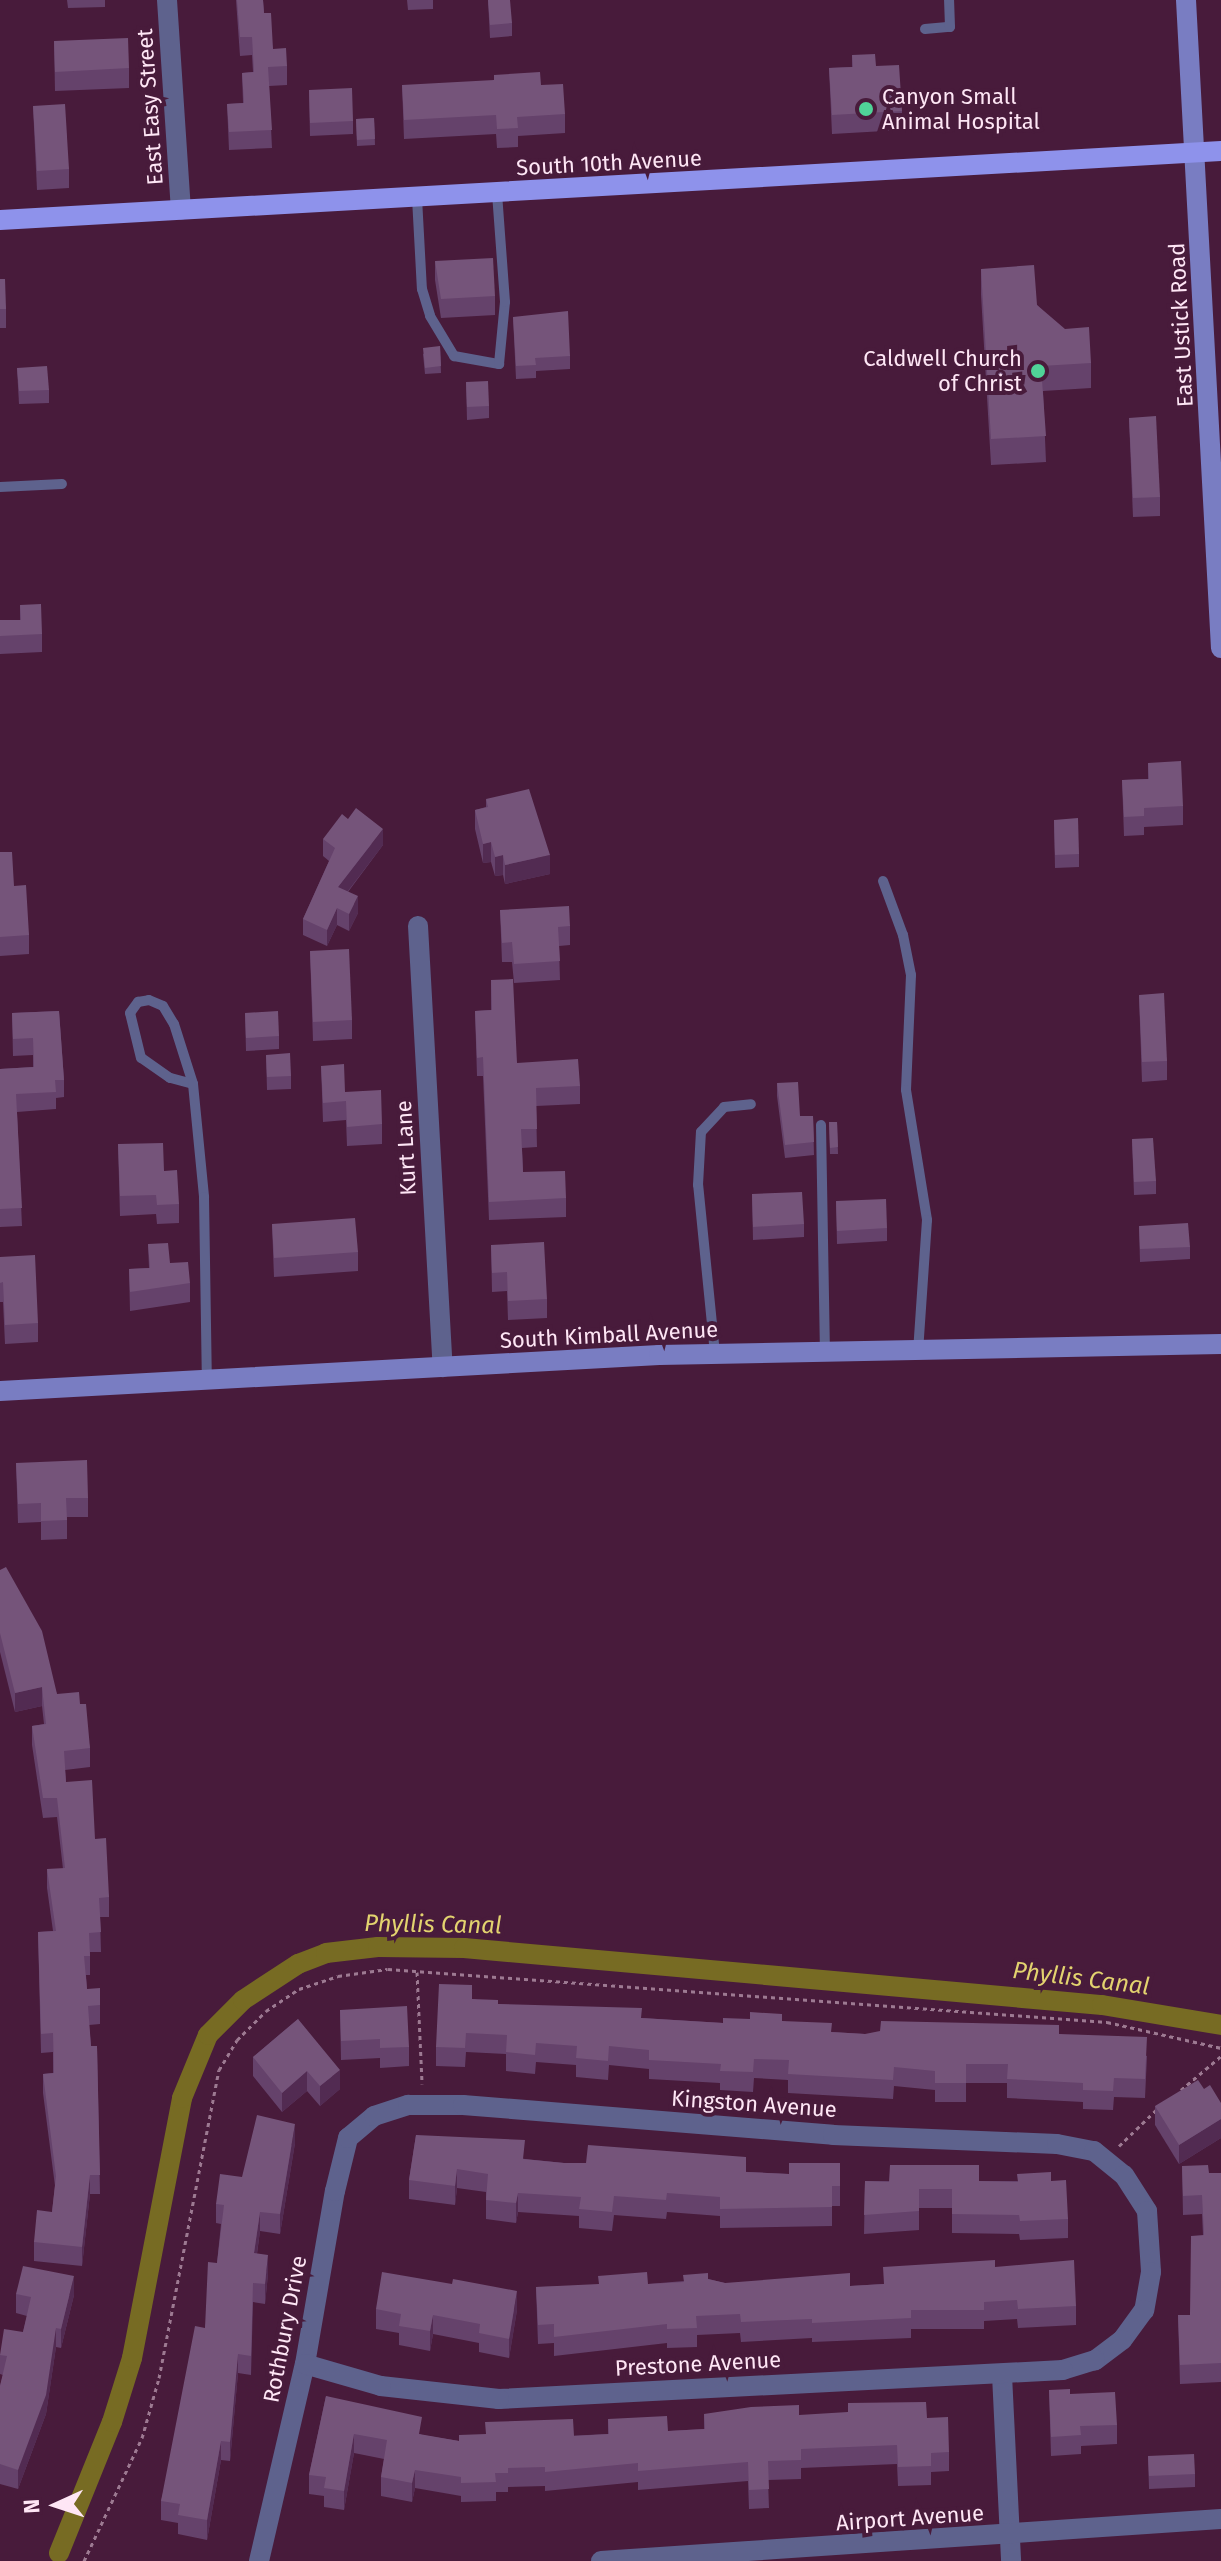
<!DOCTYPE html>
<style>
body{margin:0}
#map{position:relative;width:1221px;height:2561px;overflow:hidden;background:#481b3b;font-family:"Fira Sans",sans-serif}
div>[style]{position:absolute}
.canal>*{height:20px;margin:-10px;padding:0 10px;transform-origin:10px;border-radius:10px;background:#776b23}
.path>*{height:3px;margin-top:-1.5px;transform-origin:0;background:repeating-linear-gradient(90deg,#9d7a92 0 4px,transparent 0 8px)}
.lane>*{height:10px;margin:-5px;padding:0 5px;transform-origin:5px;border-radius:5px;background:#5e628d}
.street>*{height:20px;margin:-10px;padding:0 10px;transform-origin:10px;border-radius:10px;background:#5e628d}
.secondary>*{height:20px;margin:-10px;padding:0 10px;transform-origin:10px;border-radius:10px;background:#797dc2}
.primary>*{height:20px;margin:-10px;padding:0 10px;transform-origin:10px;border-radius:10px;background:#8e92eb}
.wall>*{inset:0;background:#65426b}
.shaded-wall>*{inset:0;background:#522b52}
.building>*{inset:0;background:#75547a}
.dots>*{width:22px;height:22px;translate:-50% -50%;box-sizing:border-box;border:4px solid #481b3b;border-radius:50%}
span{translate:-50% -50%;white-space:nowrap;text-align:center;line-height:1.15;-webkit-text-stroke:8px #481b3b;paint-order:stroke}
.poi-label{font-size:22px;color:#fee6f5}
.left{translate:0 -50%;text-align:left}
.right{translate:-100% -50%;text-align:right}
.street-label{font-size:22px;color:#fee6f5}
.water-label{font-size:24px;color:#e3d36f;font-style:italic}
.north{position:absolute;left:16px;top:2465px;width:80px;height:80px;-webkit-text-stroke:6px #481b3b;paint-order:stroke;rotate:267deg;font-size:22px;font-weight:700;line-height:32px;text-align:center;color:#fee6f5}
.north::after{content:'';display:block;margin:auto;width:28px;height:36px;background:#fee6f5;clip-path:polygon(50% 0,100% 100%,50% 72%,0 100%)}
</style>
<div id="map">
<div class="canal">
<i style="left:59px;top:2553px;width:141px;rotate:-68deg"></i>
<i style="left:112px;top:2422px;width:67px;rotate:-72.6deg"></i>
<i style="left:132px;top:2358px;width:265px;rotate:-79.1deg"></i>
<i style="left:182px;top:2098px;width:68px;rotate:-67.6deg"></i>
<i style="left:208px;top:2035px;width:49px;rotate:-45deg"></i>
<i style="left:243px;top:2000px;width:66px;rotate:-33.2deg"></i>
<i style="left:298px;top:1964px;width:30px;rotate:-21deg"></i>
<i style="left:326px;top:1953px;width:52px;rotate:-6.6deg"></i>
<i style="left:378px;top:1947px;width:86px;rotate:0.7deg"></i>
<i style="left:464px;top:1948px;width:641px;rotate:5.11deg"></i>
<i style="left:1102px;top:2005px;width:121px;rotate:9.5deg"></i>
</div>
<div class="path">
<i style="left:417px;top:1972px;width:112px;rotate:87.4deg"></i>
<i style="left:1181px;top:2090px;width:52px;rotate:-40.4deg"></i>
<i style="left:1119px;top:2146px;width:53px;rotate:-44.2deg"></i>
<i style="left:84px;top:2561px;width:136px;rotate:-64.8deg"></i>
<i style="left:142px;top:2438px;width:62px;rotate:-74.2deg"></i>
<i style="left:159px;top:2378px;width:314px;rotate:-79deg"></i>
<i style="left:219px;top:2070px;width:35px;rotate:-59deg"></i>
<i style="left:237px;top:2040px;width:41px;rotate:-45deg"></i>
<i style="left:266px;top:2011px;width:40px;rotate:-34deg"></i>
<i style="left:299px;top:1989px;width:41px;rotate:-18.4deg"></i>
<i style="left:338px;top:1976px;width:50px;rotate:-8deg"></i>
<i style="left:388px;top:1969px;width:721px;rotate:4.22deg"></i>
<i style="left:1107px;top:2022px;width:117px;rotate:12.8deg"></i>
</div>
<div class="lane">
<i style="left:925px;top:29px;width:25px;rotate:-5deg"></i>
<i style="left:950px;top:27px;width:27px;rotate:-92deg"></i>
<i style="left:417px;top:198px;width:91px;rotate:86.9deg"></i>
<i style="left:422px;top:289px;width:28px;rotate:73deg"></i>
<i style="left:430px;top:316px;width:47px;rotate:59deg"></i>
<i style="left:454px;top:356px;width:46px;rotate:10.1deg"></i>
<i style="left:499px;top:364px;width:62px;rotate:-84.5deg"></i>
<i style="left:505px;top:302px;width:109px;rotate:-94.2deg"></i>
<i style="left:0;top:487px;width:62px;rotate:-2.8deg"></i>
<i style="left:883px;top:881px;width:58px;rotate:69.7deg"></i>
<i style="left:903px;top:935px;width:41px;rotate:78.7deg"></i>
<i style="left:911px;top:975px;width:115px;rotate:92.5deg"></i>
<i style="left:906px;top:1090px;width:132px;rotate:80.8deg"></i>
<i style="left:927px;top:1220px;width:131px;rotate:93.9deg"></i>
<i style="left:149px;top:1000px;width:15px;rotate:23deg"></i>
<i style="left:163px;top:1006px;width:21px;rotate:59deg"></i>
<i style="left:174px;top:1024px;width:63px;rotate:72.4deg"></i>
<i style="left:193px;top:1084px;width:24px;rotate:-165deg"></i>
<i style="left:170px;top:1078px;width:35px;rotate:-145deg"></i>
<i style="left:141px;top:1058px;width:46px;rotate:-103.7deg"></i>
<i style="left:130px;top:1013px;width:14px;rotate:-54deg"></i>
<i style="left:138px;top:1002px;width:11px;rotate:-10deg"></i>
<i style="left:193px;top:1084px;width:114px;rotate:84.4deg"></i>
<i style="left:204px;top:1197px;width:184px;rotate:89.1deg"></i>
<i style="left:821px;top:1125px;width:228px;rotate:89deg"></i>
<i style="left:715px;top:1354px;width:170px;rotate:-95.7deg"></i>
<i style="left:698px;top:1185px;width:53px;rotate:-86.8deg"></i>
<i style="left:701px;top:1132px;width:34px;rotate:-47deg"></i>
<i style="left:724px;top:1107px;width:27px;rotate:-6deg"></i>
</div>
<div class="street">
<i style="left:167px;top:0;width:210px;rotate:86.2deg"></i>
<i style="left:418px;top:926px;width:442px;rotate:86.8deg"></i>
<i style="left:1002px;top:2375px;width:186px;rotate:87.2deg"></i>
<i style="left:259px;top:2561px;width:202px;rotate:-76.9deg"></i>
<i style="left:305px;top:2364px;width:176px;rotate:-80.2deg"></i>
<i style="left:335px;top:2191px;width:55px;rotate:-76.2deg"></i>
<i style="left:348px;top:2138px;width:34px;rotate:-40deg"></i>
<i style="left:374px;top:2116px;width:36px;rotate:-18deg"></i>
<i style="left:408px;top:2105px;width:55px"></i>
<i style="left:463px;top:2105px;width:371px;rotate:4.6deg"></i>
<i style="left:833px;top:2135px;width:224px;rotate:2.3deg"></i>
<i style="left:1057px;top:2144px;width:38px;rotate:11deg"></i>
<i style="left:1094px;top:2151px;width:38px;rotate:39deg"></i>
<i style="left:1124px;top:2175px;width:43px;rotate:57.4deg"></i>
<i style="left:1147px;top:2211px;width:61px;rotate:86.2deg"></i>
<i style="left:1151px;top:2272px;width:39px;rotate:100deg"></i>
<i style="left:1144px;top:2310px;width:37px;rotate:126deg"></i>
<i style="left:1122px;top:2340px;width:34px;rotate:143deg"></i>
<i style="left:1095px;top:2360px;width:34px;rotate:163deg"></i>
<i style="left:1063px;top:2370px;width:565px;rotate:177.06deg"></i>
<i style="left:499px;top:2399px;width:119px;rotate:-173.7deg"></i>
<i style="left:381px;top:2386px;width:79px;rotate:-163.9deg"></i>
<i style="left:601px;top:2561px;width:621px;rotate:-3.88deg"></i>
</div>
<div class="secondary">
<i style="left:1186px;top:0;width:649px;rotate:86.91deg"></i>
<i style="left:0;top:1391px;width:660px;rotate:-3.13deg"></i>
<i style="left:659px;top:1355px;width:562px;rotate:-1.12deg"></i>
</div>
<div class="primary">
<i style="left:0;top:220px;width:1223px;rotate:-3.23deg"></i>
</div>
<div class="wall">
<i style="clip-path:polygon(67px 0,105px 0,105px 7px,68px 8px)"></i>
<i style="clip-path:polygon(236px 0,263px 0,264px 13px,273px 49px,287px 66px,287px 85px,269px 86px,272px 148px,229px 150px,227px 104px,243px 103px,242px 73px,253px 72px,252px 55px,240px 56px)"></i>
<i style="clip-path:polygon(407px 0,433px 0,433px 9px,408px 10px)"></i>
<i style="clip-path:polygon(488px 0,512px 23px,512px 36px,490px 38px)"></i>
<i style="clip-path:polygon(54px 41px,129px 68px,129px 88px,55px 91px)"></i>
<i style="clip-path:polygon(852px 55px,902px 111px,902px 130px,832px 134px,829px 68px,852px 67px)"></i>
<i style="clip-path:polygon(402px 85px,541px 85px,565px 114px,565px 133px,518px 136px,518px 147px,497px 148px,496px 134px,404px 139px)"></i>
<i style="clip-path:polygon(309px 90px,353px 121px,353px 134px,310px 136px)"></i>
<i style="clip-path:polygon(33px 106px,69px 169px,69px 188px,37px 190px)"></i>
<i style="clip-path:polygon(374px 118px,375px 145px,357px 146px,356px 119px)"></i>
<i style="clip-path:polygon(435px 261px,495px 296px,495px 315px,441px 318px,435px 280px)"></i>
<i style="clip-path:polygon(981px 269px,1037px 305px,1091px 363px,1091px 388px,1043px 391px,1046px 462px,991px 465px,981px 295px)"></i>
<i style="clip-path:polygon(0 279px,6px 309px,6px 328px,0 328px)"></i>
<i style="clip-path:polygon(513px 317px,570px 356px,570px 369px,536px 371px,536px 378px,516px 379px)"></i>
<i style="clip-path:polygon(440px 346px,441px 373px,425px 374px,423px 354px)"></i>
<i style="clip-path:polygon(17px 368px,49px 390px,49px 403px,19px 404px)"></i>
<i style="clip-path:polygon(466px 382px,489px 406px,489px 418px,467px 420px)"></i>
<i style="clip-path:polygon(1129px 418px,1160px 497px,1160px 516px,1133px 517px)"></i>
<i style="clip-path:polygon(20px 605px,42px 634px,42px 652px,0 654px,0 620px,20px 620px)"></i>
<i style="clip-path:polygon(1148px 763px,1183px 806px,1183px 825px,1144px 827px,1144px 835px,1124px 836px,1122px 780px,1148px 779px)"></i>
<i style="clip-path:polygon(486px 799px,550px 874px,505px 884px,503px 875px,495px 876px,491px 862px,483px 863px,475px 829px,475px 810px,486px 807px)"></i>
<i style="clip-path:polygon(1054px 820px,1079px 854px,1079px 867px,1055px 868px)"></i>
<i style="clip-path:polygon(323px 839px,383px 845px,348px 892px,358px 913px,349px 931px,337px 925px,327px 946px,303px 935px,303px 919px,329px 861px,323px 856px)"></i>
<i style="clip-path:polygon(0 852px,29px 935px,29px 954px,0 956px)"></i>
<i style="clip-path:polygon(500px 910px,570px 926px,570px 945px,559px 946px,560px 980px,514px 983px,512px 962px,502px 962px)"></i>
<i style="clip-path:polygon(310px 951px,352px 1020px,352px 1039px,313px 1041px)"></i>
<i style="clip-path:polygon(491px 980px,517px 1063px,580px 1086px,580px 1104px,536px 1106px,537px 1147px,522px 1148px,523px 1172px,566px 1198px,566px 1217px,489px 1220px,483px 1076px,477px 1076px,475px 1011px,491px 1010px)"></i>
<i style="clip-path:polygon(1139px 995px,1167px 1061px,1167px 1080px,1142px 1082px)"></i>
<i style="clip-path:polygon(59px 1011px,64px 1080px,64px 1097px,56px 1098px,56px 1109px,17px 1112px,22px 1226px,0 1227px,0 1069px,33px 1067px,33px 1055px,13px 1056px,12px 1013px)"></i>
<i style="clip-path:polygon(245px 1013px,279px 1036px,279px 1049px,246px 1051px)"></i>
<i style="clip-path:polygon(266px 1055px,291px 1076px,291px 1089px,267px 1090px)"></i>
<i style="clip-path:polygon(321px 1066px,345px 1092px,382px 1124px,382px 1144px,347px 1146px,346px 1120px,323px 1122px)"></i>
<i style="clip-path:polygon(777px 1083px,800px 1116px,813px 1116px,814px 1155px,785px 1158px,777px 1096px)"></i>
<i style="clip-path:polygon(829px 1122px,837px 1122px,838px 1154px,830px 1154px)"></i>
<i style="clip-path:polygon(1132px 1139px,1156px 1181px,1156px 1194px,1134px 1195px)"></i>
<i style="clip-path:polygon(118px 1144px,164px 1171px,179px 1204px,179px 1223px,157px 1224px,156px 1214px,120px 1216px)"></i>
<i style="clip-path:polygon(752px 1194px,804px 1224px,804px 1237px,753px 1240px)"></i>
<i style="clip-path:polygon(836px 1201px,887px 1228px,887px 1241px,837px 1244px)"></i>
<i style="clip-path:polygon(272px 1224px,358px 1252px,358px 1271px,274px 1277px)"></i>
<i style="clip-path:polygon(1139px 1226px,1190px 1247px,1190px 1259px,1140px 1262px)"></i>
<i style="clip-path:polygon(148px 1244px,190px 1283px,190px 1302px,130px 1311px,129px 1269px,149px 1268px)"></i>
<i style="clip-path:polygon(491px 1245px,547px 1299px,547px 1318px,508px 1320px,507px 1291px,492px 1292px)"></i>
<i style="clip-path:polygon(0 1257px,38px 1323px,38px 1342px,5px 1344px,3px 1302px,0 1302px)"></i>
<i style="clip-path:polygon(16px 1463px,88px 1498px,88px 1517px,67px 1517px,67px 1539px,41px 1540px,41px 1522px,18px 1523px)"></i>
<i style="clip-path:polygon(0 1570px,57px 1694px,80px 1704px,90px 1748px,90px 1767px,65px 1770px,66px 1782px,95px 1839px,109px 1897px,109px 1917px,100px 1917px,101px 1952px,90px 1952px,90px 1975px,86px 1975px,87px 1989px,100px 2005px,100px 2024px,89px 2025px,91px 2046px,97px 2046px,100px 2194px,90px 2194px,82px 2266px,34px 2261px,34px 2242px,52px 2212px,55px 2186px,43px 2093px,43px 2074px,53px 2073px,53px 2052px,41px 2053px,38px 1932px,53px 1931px,47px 1888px,47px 1869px,63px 1869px,57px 1817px,43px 1818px,32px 1745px,32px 1726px,44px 1724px,42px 1706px,15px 1712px,0 1652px)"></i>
<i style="clip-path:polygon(472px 1999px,498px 2004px,642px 2018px,723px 2023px,782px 2021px,832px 2032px,865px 2034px,1059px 2034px,1147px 2056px,1145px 2098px,1114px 2097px,1113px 2110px,1083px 2109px,1083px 2102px,1007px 2098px,1007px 2083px,966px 2083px,966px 2102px,935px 2102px,935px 2090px,894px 2086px,893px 2099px,788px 2093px,788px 2080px,754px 2078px,753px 2092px,720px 2090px,720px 2083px,649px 2079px,649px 2069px,609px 2065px,608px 2080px,576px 2077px,576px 2065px,536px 2062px,535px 2074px,506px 2071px,506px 2054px,466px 2052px,465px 2067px,436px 2066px,436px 2047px)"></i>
<i style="clip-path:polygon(340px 2010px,409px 2047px,409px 2066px,380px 2068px,380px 2058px,341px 2060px)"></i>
<i style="clip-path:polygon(298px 2019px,340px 2089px,320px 2106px,307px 2091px,282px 2112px,253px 2076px,253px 2057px)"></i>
<i style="clip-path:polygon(1221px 2103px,1221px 2138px,1179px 2164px,1155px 2125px,1155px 2106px)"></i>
<i style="clip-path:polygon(416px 2135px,525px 2159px,564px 2163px,789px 2174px,840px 2163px,840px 2206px,832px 2206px,832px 2226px,720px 2228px,720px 2216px,667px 2212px,666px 2219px,614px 2215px,612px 2231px,579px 2228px,579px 2216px,518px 2212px,516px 2223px,486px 2219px,486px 2192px,457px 2188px,455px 2205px,409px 2199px,409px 2180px)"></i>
<i style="clip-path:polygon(295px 2143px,280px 2234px,260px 2231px,257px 2254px,268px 2274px,265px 2304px,253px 2302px,251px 2375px,238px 2373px,230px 2461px,221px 2460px,207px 2540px,178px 2534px,178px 2523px,161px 2520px,161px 2501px,205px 2328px,217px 2263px,221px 2224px,216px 2223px,216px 2204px,242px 2177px)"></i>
<i style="clip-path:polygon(1182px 2166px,1209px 2173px,1221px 2173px,1221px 2382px,1180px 2384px,1178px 2315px,1190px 2315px,1203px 2235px,1202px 2214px,1183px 2215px)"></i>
<i style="clip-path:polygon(865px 2181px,1051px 2181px,1068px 2219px,1068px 2238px,1020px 2240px,1019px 2234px,952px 2233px,952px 2208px,919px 2208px,919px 2230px,864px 2234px)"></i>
<i style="clip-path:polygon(995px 2267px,1076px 2306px,1076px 2325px,1018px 2328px,1017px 2319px,984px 2321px,984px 2329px,911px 2329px,911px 2338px,812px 2342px,812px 2338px,741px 2342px,740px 2333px,697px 2335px,697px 2347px,667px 2348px,667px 2343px,554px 2356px,554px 2343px,538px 2344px,536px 2287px,648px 2284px,708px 2279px,725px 2283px,850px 2286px,883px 2284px)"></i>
<i style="clip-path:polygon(16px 2294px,74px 2295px,61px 2348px,56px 2347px,46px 2414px,18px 2489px,0 2484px,0 2386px,3px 2375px,0 2374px,0 2355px,23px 2332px,27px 2316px,16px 2313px)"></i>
<i style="clip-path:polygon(376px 2309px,517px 2310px,509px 2358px,479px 2352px,479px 2343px,433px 2334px,430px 2351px,399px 2345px,399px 2333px,376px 2329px)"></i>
<i style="clip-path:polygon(1049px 2390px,1070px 2394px,1117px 2425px,1117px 2444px,1081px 2446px,1081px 2454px,1051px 2456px)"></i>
<i style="clip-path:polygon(326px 2396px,422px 2435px,459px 2441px,608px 2434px,608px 2419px,668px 2431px,704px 2429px,704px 2414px,927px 2418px,949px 2452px,949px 2471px,931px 2472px,931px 2485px,898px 2486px,897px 2464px,801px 2468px,801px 2479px,768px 2480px,769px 2508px,749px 2509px,748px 2481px,638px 2490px,638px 2482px,545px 2491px,545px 2486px,508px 2487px,508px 2492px,496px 2492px,496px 2501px,461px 2502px,461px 2496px,415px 2488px,412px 2502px,381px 2496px,381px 2477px,384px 2459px,354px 2453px,344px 2510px,324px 2507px,324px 2496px,309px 2494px,309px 2475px)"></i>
<i style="clip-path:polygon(1148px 2456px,1195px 2474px,1195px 2487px,1149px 2489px)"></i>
</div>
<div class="shaded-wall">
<i style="clip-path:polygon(383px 829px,383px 845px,338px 904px,338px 887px)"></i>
<i style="clip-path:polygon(491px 842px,491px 862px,483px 863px,483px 844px)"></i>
<i style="clip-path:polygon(503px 855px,503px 875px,495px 876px,495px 857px)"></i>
<i style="clip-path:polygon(550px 855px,550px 874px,505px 884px,505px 865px)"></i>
<i style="clip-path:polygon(358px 896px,358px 913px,349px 931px,349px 914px)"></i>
<i style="clip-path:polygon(337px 908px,337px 925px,327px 946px,327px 930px)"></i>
<i style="clip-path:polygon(42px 1687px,42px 1706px,15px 1712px,15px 1693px)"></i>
<i style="clip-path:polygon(340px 2070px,340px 2089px,320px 2106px,320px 2086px)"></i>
<i style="clip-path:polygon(307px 2071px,307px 2091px,282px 2112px,282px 2093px)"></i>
<i style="clip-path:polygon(1221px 2119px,1221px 2138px,1179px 2164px,1179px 2145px)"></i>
<i style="clip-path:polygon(295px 2124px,295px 2143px,280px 2234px,280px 2214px)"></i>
<i style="clip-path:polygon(457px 2169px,457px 2188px,455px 2205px,455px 2186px)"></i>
<i style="clip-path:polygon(90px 2175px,90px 2194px,82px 2266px,82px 2247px)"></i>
<i style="clip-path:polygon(518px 2193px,518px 2212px,516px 2223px,516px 2203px)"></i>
<i style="clip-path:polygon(260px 2212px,260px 2231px,254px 2273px,254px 2253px)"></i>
<i style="clip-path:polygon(268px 2255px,268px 2274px,265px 2304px,265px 2284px)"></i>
<i style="clip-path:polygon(74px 2276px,74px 2295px,61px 2348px,61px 2329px)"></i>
<i style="clip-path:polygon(517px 2291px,517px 2310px,509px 2358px,509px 2339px)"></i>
<i style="clip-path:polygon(433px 2315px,433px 2334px,430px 2351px,430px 2331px)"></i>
<i style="clip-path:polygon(56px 2328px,56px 2347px,46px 2414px,18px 2489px,18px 2470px)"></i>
<i style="clip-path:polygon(238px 2354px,238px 2373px,230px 2461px,230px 2442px)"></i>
<i style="clip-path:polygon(354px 2434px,354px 2453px,344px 2510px,344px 2491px)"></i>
<i style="clip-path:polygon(221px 2441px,221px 2460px,207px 2540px,207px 2520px)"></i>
<i style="clip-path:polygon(415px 2470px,415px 2488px,412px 2502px,412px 2483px)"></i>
</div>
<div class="building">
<i style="clip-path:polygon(237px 0,263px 0,264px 13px,271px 13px,273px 49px,286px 48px,287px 66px,268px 67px,272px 130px,229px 132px,227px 104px,244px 103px,242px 73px,254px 72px,252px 37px,240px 37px)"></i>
<i style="clip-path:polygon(488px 0,510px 0,512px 23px,490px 25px)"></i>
<i style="clip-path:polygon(128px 38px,129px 68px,55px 72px,54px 41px)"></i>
<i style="clip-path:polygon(875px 54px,876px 66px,899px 65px,902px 111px,832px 115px,829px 68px,853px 67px,852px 55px)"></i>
<i style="clip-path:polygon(540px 72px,541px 85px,563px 84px,565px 114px,517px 117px,518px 128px,497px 129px,496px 115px,404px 120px,402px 85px,494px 80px,494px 75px)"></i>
<i style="clip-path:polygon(352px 88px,353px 121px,310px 123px,309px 90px)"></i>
<i style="clip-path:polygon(65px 104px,69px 169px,37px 171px,33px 106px)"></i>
<i style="clip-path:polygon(374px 118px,375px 139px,357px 140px,356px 119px)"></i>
<i style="clip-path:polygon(493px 258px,495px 296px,441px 299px,435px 261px)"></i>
<i style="clip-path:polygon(1034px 265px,1037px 305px,1065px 329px,1089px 327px,1091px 363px,1041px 366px,1046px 436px,991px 439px,981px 269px)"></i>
<i style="clip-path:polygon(0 279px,5px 279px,6px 309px,0 309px)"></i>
<i style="clip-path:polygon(568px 311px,570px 356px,535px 358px,536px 365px,516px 366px,513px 317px)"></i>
<i style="clip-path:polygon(440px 346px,441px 366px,425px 368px,423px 348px)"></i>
<i style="clip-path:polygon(47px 366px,49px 390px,19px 391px,17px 368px)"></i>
<i style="clip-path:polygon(488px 381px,489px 406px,467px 407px,466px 382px)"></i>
<i style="clip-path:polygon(1156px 416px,1160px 497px,1133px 498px,1129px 418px)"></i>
<i style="clip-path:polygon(41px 604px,42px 634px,0 636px,0 620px,21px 620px,20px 605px)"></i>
<i style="clip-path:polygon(1181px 761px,1183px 806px,1144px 808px,1144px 816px,1124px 817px,1122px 780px,1149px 779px,1148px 763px)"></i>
<i style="clip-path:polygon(529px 789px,550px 855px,505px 865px,503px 855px,495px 857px,491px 842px,483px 844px,475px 810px,488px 807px,486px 799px)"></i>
<i style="clip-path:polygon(356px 808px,383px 829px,338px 887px,358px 896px,349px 914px,337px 908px,327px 930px,303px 919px,335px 848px,323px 839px,342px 814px,348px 819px)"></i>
<i style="clip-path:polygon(1078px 818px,1079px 854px,1055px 855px,1054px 820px)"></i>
<i style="clip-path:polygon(0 852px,12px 852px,14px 886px,26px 885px,29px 935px,0 937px)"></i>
<i style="clip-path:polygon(569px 906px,570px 926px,558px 927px,560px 961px,514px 964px,512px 942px,502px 943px,500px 910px)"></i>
<i style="clip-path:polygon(349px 949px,352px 1020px,313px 1022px,310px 951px)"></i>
<i style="clip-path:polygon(513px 979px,517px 1063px,578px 1059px,580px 1086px,536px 1088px,537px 1129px,521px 1129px,523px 1172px,565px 1171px,566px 1198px,489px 1202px,483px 1057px,477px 1058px,475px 1011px,492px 1010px,491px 980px)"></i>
<i style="clip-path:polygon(1164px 993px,1167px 1061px,1142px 1062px,1139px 995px)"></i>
<i style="clip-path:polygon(59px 1011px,64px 1080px,55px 1080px,56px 1092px,16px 1094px,22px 1208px,0 1209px,0 1069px,34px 1067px,33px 1038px,13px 1039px,12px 1013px)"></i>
<i style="clip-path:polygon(278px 1011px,279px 1036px,246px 1038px,245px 1013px)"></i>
<i style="clip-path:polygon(290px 1053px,291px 1076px,267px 1077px,266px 1055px)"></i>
<i style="clip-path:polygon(344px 1064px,345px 1092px,381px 1090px,382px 1124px,347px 1127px,346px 1101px,323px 1103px,321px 1066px)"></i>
<i style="clip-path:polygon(798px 1082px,800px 1116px,813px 1116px,814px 1142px,785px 1145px,777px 1083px)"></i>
<i style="clip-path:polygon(829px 1122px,837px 1122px,838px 1147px,830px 1148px)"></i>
<i style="clip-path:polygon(1153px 1138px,1156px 1181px,1134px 1182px,1132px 1139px)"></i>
<i style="clip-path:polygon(163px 1143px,164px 1171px,177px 1170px,179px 1204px,157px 1205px,156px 1195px,120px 1196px,118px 1144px)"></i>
<i style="clip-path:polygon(802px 1192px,804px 1224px,753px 1227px,752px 1194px)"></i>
<i style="clip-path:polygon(886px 1199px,887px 1228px,837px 1231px,836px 1201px)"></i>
<i style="clip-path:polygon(355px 1218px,358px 1252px,274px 1258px,272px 1224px)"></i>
<i style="clip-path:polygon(1188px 1223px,1190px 1247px,1140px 1249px,1139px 1226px)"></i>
<i style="clip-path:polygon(544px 1242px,547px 1299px,508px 1301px,507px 1272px,492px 1273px,491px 1245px)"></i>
<i style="clip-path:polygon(168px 1243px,170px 1263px,188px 1262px,190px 1283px,130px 1292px,129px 1269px,150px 1268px,148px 1244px)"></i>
<i style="clip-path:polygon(35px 1255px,38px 1323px,5px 1325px,3px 1282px,0 1283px,0 1257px)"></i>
<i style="clip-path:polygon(87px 1460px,88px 1498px,66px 1498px,67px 1520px,41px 1521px,41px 1503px,18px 1504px,16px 1463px)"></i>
<i style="clip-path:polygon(6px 1567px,42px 1631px,57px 1694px,79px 1692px,80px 1704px,86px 1704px,90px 1748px,64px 1751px,66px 1782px,92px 1780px,95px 1839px,106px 1838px,109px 1897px,99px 1898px,101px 1932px,89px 1933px,90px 1956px,84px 1956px,87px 1989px,100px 1988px,100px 2005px,88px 2006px,91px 2046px,97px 2046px,100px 2175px,90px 2175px,82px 2247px,34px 2242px,37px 2210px,52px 2212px,56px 2176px,43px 2074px,54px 2073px,53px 2033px,41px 2034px,38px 1932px,56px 1931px,47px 1869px,65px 1868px,57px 1798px,43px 1798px,32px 1726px,46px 1724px,42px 1687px,15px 1693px,0 1633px,0 1570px)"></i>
<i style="clip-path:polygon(439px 1984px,472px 1985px,472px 1999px,498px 2000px,498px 2004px,642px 2008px,641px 2018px,723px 2023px,723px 2018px,750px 2019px,750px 2012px,782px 2014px,782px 2021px,832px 2023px,831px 2032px,865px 2034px,880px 2031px,881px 2021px,1059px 2025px,1059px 2034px,1147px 2037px,1145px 2079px,1114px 2078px,1113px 2091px,1083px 2090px,1083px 2083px,1007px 2079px,1008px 2064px,966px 2064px,966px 2083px,935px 2083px,935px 2071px,894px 2067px,893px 2080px,788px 2074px,789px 2060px,754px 2059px,753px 2072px,720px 2071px,721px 2064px,649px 2060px,649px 2050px,609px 2046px,608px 2061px,576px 2058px,577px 2046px,536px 2043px,535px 2055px,506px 2052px,507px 2035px,466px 2033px,465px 2048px,436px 2047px)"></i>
<i style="clip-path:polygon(407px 2006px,409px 2047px,380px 2048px,380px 2039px,341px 2041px,340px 2010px)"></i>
<i style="clip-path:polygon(298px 2019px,340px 2070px,320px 2086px,307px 2071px,282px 2093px,253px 2057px)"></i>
<i style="clip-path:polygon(1198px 2080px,1204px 2089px,1210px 2085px,1221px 2103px,1221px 2119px,1179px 2145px,1155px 2106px)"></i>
<i style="clip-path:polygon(257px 2115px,295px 2124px,280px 2214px,260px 2212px,254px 2253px,268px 2255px,265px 2284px,253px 2283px,251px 2356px,238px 2354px,230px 2442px,221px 2441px,207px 2520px,178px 2515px,180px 2504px,161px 2501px,195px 2326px,205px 2328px,208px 2262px,217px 2263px,224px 2205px,216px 2204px,220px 2174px,242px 2177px)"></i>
<i style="clip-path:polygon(416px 2135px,525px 2140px,523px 2159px,564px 2163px,586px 2163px,588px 2145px,746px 2157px,746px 2172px,789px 2174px,789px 2163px,840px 2163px,840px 2186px,832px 2186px,832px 2207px,720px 2209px,720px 2197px,667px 2193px,666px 2200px,614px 2196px,612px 2212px,579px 2209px,581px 2197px,518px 2193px,516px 2203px,486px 2200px,488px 2174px,457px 2169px,455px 2186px,409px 2180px)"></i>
<i style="clip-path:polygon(890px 2165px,979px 2165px,979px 2181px,1018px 2182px,1017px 2174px,1051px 2172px,1051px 2181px,1066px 2180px,1068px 2219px,1020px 2221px,1019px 2215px,952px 2214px,952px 2189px,919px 2189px,919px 2211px,864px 2215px,865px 2181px,889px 2182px)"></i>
<i style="clip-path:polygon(1208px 2165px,1209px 2173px,1221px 2173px,1221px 2363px,1180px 2365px,1178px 2315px,1190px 2315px,1191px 2236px,1204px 2235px,1202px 2195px,1183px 2196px,1182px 2166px)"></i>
<i style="clip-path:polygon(995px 2260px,995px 2267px,1074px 2260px,1076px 2306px,1018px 2309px,1017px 2300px,984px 2302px,984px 2310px,911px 2310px,911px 2318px,812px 2323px,812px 2319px,741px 2322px,740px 2314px,696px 2316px,697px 2328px,667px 2329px,667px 2324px,554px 2337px,554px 2324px,538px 2325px,536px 2287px,599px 2284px,598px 2276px,647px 2272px,648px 2284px,684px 2282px,683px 2275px,708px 2273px,708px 2279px,725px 2283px,850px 2273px,850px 2286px,884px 2284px,883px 2267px)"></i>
<i style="clip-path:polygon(23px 2266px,74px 2276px,61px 2329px,56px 2328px,46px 2395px,18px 2470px,0 2464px,0 2386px,7px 2356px,0 2355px,4px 2329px,23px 2332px,31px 2297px,16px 2294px)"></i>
<i style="clip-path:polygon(382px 2272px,452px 2284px,453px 2279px,517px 2291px,509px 2339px,479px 2333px,480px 2324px,433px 2315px,430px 2331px,399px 2326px,401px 2314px,376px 2309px)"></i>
<i style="clip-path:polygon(1070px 2389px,1070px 2394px,1115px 2392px,1117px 2425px,1080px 2426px,1081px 2435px,1051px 2437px,1049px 2390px)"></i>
<i style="clip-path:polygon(326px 2396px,422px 2417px,419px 2434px,459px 2441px,459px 2435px,486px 2434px,485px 2422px,573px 2419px,574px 2436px,609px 2434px,608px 2419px,667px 2416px,668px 2431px,705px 2429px,704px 2414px,751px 2407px,799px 2405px,799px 2415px,848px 2412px,848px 2403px,926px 2402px,927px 2418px,948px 2417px,949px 2452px,931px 2453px,931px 2466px,898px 2467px,897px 2445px,801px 2449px,801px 2460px,768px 2461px,769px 2489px,749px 2490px,748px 2462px,638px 2471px,638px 2463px,545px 2472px,545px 2467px,508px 2468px,508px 2473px,495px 2473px,496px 2482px,461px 2483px,461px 2477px,415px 2470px,412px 2483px,381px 2477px,387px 2440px,354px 2434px,344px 2491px,324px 2488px,326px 2477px,309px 2475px)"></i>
<i style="clip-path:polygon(1194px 2454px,1195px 2474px,1149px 2476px,1148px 2456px)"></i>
</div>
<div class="dots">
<i style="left:866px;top:109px;background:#50d398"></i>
<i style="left:1038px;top:371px;background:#50d398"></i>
</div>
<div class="poi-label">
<span class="left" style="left:882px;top:109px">Canyon Small<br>Animal Hospital</span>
<span class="right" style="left:1022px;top:371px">Caldwell Church<br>of Christ</span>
</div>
<div class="street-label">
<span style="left:150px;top:107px;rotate:-94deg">East Easy Street</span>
<span style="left:609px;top:163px;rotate:-3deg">South 10th Avenue</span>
<span style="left:1181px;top:325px;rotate:-93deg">East Ustick Road</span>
<span style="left:406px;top:1148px;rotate:-93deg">Kurt Lane</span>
<span style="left:609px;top:1335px;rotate:-3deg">South Kimball Avenue</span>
<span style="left:754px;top:2104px;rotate:4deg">Kingston Avenue</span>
<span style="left:285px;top:2329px;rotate:-79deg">Rothbury Drive</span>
<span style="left:698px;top:2364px;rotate:-3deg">Prestone Avenue</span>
<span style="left:910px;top:2518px;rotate:-4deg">Airport Avenue</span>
</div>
<div class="water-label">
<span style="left:433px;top:1925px;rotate:1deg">Phyllis Canal</span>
<span style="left:1081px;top:1979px;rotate:7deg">Phyllis Canal</span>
</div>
<div class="north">N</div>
</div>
